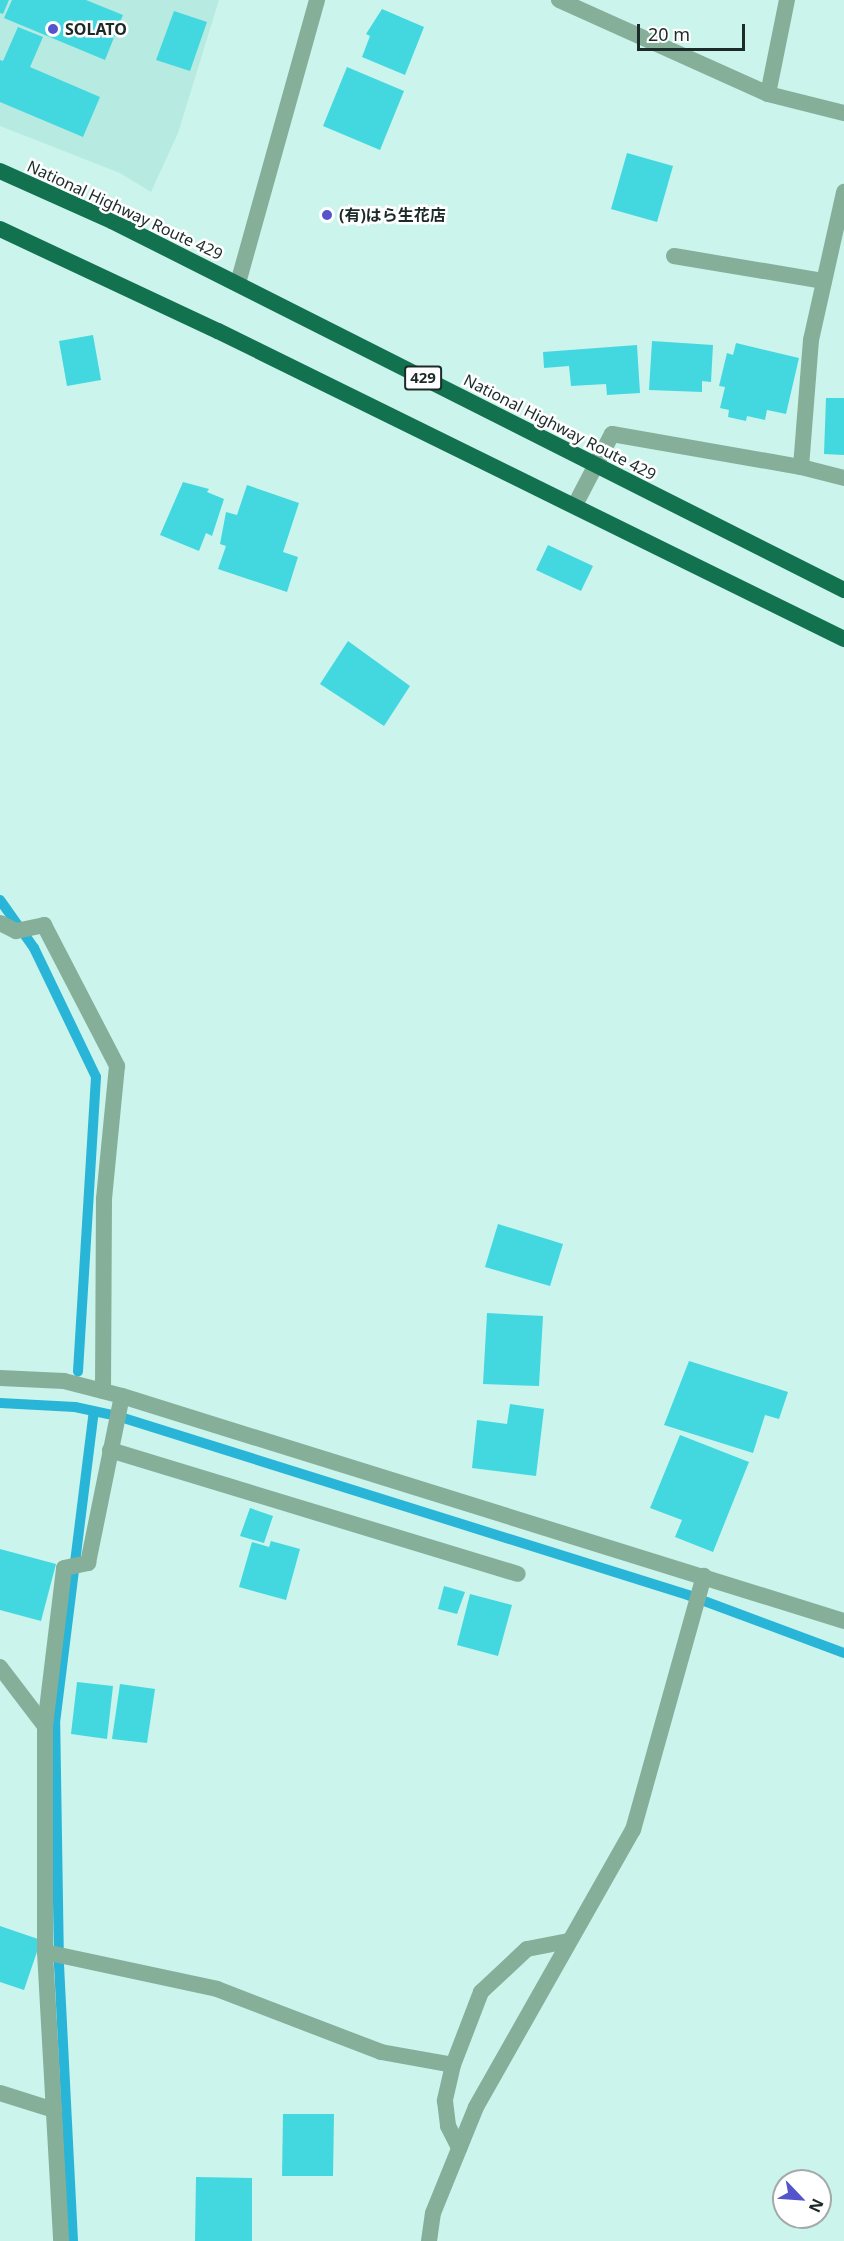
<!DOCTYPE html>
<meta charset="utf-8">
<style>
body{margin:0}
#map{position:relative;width:844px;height:2241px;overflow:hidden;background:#cbf4ec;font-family:"Noto Sans","Noto Sans JP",sans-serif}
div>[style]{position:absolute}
.built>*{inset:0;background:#b7eae0}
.stream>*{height:10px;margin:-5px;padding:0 5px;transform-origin:5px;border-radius:5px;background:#29b5d8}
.building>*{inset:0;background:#43d8e0}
.minor>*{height:16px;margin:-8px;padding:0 8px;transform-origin:8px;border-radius:8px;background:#86af9a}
.trunk>*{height:16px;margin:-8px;padding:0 8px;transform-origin:8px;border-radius:8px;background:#12714e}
.dots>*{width:16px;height:16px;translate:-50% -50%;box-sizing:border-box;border:3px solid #fff;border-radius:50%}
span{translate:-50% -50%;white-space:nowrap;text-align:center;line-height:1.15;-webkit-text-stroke:5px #fff;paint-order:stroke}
.shield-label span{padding:2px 4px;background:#fff;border:2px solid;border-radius:4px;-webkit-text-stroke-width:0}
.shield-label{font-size:15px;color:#1c2b28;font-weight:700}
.poi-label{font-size:16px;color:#1c2b28;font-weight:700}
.left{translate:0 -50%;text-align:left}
.street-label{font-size:16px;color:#1c2b28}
.north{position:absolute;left:772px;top:2169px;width:60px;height:60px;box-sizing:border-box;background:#fff;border:2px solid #a4aaa9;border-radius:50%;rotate:115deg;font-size:16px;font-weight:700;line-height:24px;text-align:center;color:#1c2b28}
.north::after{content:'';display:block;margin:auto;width:21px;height:27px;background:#5454cb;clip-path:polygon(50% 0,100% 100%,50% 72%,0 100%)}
.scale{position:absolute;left:637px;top:24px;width:108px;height:27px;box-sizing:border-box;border:3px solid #1c2b28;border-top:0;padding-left:8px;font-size:18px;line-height:21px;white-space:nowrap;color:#1c2b28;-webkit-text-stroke:4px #fff;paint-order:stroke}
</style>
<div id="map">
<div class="built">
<i style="clip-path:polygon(0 0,219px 0,178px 133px,151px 192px,120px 173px,0 126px)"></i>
</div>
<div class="stream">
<i style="left:0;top:900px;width:59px;rotate:54.7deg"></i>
<i style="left:34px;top:948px;width:143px;rotate:64.3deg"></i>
<i style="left:96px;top:1077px;width:295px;rotate:93.5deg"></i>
<i style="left:0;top:1403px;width:75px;rotate:3.1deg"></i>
<i style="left:75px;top:1407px;width:40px;rotate:12deg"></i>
<i style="left:114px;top:1415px;width:602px;rotate:17.41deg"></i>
<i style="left:688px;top:1595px;width:166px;rotate:20.4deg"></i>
<i style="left:73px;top:2241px;width:276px;rotate:-92.9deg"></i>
<i style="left:59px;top:1965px;width:242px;rotate:-90.9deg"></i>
<i style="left:55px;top:1723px;width:314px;rotate:-82.9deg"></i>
</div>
<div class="building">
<i style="clip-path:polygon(0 0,9px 0,3px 14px,0 13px)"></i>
<i style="clip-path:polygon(12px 0,86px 0,123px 15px,105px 60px,4px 18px)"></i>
<i style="clip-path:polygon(382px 9px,424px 27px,405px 75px,362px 57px,370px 36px,366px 34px)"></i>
<i style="clip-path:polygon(174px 11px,207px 22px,190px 71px,156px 60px)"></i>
<i style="clip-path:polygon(18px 27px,43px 37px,30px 67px,100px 97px,83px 137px,0 102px,0 60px,3px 61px)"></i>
<i style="clip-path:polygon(347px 67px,404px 91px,380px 150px,323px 126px)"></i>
<i style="clip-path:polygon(627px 153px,673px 166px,657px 222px,611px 209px)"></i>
<i style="clip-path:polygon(93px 335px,101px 380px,67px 386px,59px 341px)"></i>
<i style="clip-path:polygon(652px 341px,713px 345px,711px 382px,702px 381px,702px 392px,649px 390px)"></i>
<i style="clip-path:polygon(736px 343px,799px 358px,786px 414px,767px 410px,765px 420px,747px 416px,746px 421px,728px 417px,729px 410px,720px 408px,725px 387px,719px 386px,727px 353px,733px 355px)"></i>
<i style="clip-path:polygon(637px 345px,640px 393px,607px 395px,606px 384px,571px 386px,569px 366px,544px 368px,543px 352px)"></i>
<i style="clip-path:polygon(826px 398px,844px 398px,844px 455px,824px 454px)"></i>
<i style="clip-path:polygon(183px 482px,209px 489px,207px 492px,224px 499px,212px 536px,206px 533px,199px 551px,160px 535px)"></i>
<i style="clip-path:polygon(247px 485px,299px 503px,283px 552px,298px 557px,287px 592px,218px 569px,226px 546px,220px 544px,226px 512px,237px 515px)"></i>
<i style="clip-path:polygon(548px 545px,593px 566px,581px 591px,536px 570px)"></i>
<i style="clip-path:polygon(348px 641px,410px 686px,384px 726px,320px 684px)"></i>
<i style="clip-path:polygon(498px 1224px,563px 1244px,550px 1286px,485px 1267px)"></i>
<i style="clip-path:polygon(487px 1313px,543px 1316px,539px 1386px,483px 1384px)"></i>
<i style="clip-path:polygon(689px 1361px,788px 1392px,779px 1419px,765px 1415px,753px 1453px,664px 1425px)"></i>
<i style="clip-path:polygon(510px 1404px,544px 1409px,536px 1476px,472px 1468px,477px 1420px,507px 1424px)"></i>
<i style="clip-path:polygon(680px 1435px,749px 1462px,713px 1552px,675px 1537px,682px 1520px,650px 1508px)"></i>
<i style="clip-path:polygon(250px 1508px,273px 1516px,264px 1543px,240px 1536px)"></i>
<i style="clip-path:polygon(271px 1541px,300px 1549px,286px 1600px,239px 1587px,252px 1542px,269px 1547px)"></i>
<i style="clip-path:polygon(0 1549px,56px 1564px,41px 1621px,0 1610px)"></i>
<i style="clip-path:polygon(444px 1586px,465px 1592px,457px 1614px,438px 1609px)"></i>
<i style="clip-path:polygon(470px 1594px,512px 1605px,498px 1656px,457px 1645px)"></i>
<i style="clip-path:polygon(77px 1682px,113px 1686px,107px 1739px,71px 1734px)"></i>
<i style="clip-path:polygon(120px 1684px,155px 1689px,147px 1743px,112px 1739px)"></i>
<i style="clip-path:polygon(0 1926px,41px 1940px,24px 1990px,0 1982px)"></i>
<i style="clip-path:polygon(283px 2114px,334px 2114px,333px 2176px,282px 2176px)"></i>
<i style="clip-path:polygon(196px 2177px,252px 2178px,252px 2241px,195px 2241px)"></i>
</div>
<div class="minor">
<i style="left:559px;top:0;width:229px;rotate:24.2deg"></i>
<i style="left:768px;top:94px;width:78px;rotate:14deg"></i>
<i style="left:768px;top:94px;width:96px;rotate:-78.6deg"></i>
<i style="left:674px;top:256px;width:152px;rotate:9.5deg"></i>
<i style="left:238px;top:283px;width:294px;rotate:-74.4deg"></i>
<i style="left:801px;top:467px;width:127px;rotate:-85.5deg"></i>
<i style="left:811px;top:340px;width:152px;rotate:-77.4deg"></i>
<i style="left:575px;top:505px;width:80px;rotate:-62.5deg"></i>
<i style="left:612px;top:434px;width:192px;rotate:9.9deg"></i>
<i style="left:801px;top:467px;width:44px;rotate:14.3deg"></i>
<i style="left:0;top:923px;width:18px;rotate:27deg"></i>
<i style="left:16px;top:931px;width:29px;rotate:-12deg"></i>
<i style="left:44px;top:925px;width:159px;rotate:62.6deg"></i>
<i style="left:117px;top:1066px;width:134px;rotate:95.6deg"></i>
<i style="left:104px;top:1199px;width:192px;rotate:90.3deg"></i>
<i style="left:0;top:1378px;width:64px;rotate:2.7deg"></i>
<i style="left:64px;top:1381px;width:60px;rotate:14.5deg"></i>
<i style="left:122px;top:1396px;width:756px;rotate:17.31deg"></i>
<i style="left:110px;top:1450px;width:426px;rotate:16.9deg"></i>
<i style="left:0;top:1667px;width:74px;rotate:52.7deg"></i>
<i style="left:45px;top:1726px;width:226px;rotate:90deg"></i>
<i style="left:45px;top:1952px;width:289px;rotate:86.8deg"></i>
<i style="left:45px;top:1726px;width:159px;rotate:-83.1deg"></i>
<i style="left:64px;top:1568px;width:25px;rotate:-12deg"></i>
<i style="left:88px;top:1563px;width:170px;rotate:-78.5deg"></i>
<i style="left:45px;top:1952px;width:176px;rotate:12.1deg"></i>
<i style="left:217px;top:1989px;width:176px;rotate:21deg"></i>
<i style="left:381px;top:2052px;width:73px;rotate:10.2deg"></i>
<i style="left:453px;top:2065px;width:78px;rotate:-69deg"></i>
<i style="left:481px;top:1992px;width:63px;rotate:-43.1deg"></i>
<i style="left:527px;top:1949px;width:42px;rotate:-11deg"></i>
<i style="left:453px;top:2065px;width:37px;rotate:103deg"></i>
<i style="left:445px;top:2101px;width:25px;rotate:83deg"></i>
<i style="left:448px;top:2126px;width:25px;rotate:63deg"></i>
<i style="left:0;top:2093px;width:57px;rotate:17.5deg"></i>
<i style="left:429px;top:2241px;width:28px;rotate:-82deg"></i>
<i style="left:433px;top:2213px;width:114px;rotate:-67.9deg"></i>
<i style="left:476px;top:2107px;width:318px;rotate:-60.5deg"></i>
<i style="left:633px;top:1830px;width:264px;rotate:-74.4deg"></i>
</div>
<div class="trunk">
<i style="left:0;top:171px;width:123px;rotate:24.1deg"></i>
<i style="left:112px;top:221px;width:820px;rotate:26.75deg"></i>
<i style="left:0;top:229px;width:241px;rotate:25.1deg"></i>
<i style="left:218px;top:331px;width:698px;rotate:26.2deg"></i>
</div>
<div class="dots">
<i style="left:53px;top:29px;background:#5454cb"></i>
<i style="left:327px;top:215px;background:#5454cb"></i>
</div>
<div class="shield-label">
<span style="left:423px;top:378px">429</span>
</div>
<div class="poi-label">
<span class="left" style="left:65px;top:29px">SOLATO</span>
<span class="left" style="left:339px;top:215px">(有)はら生花店</span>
</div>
<div class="street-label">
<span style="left:125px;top:210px;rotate:25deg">National Highway Route 429</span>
<span style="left:560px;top:427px;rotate:27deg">National Highway Route 429</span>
</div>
<div class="north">N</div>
<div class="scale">20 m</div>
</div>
